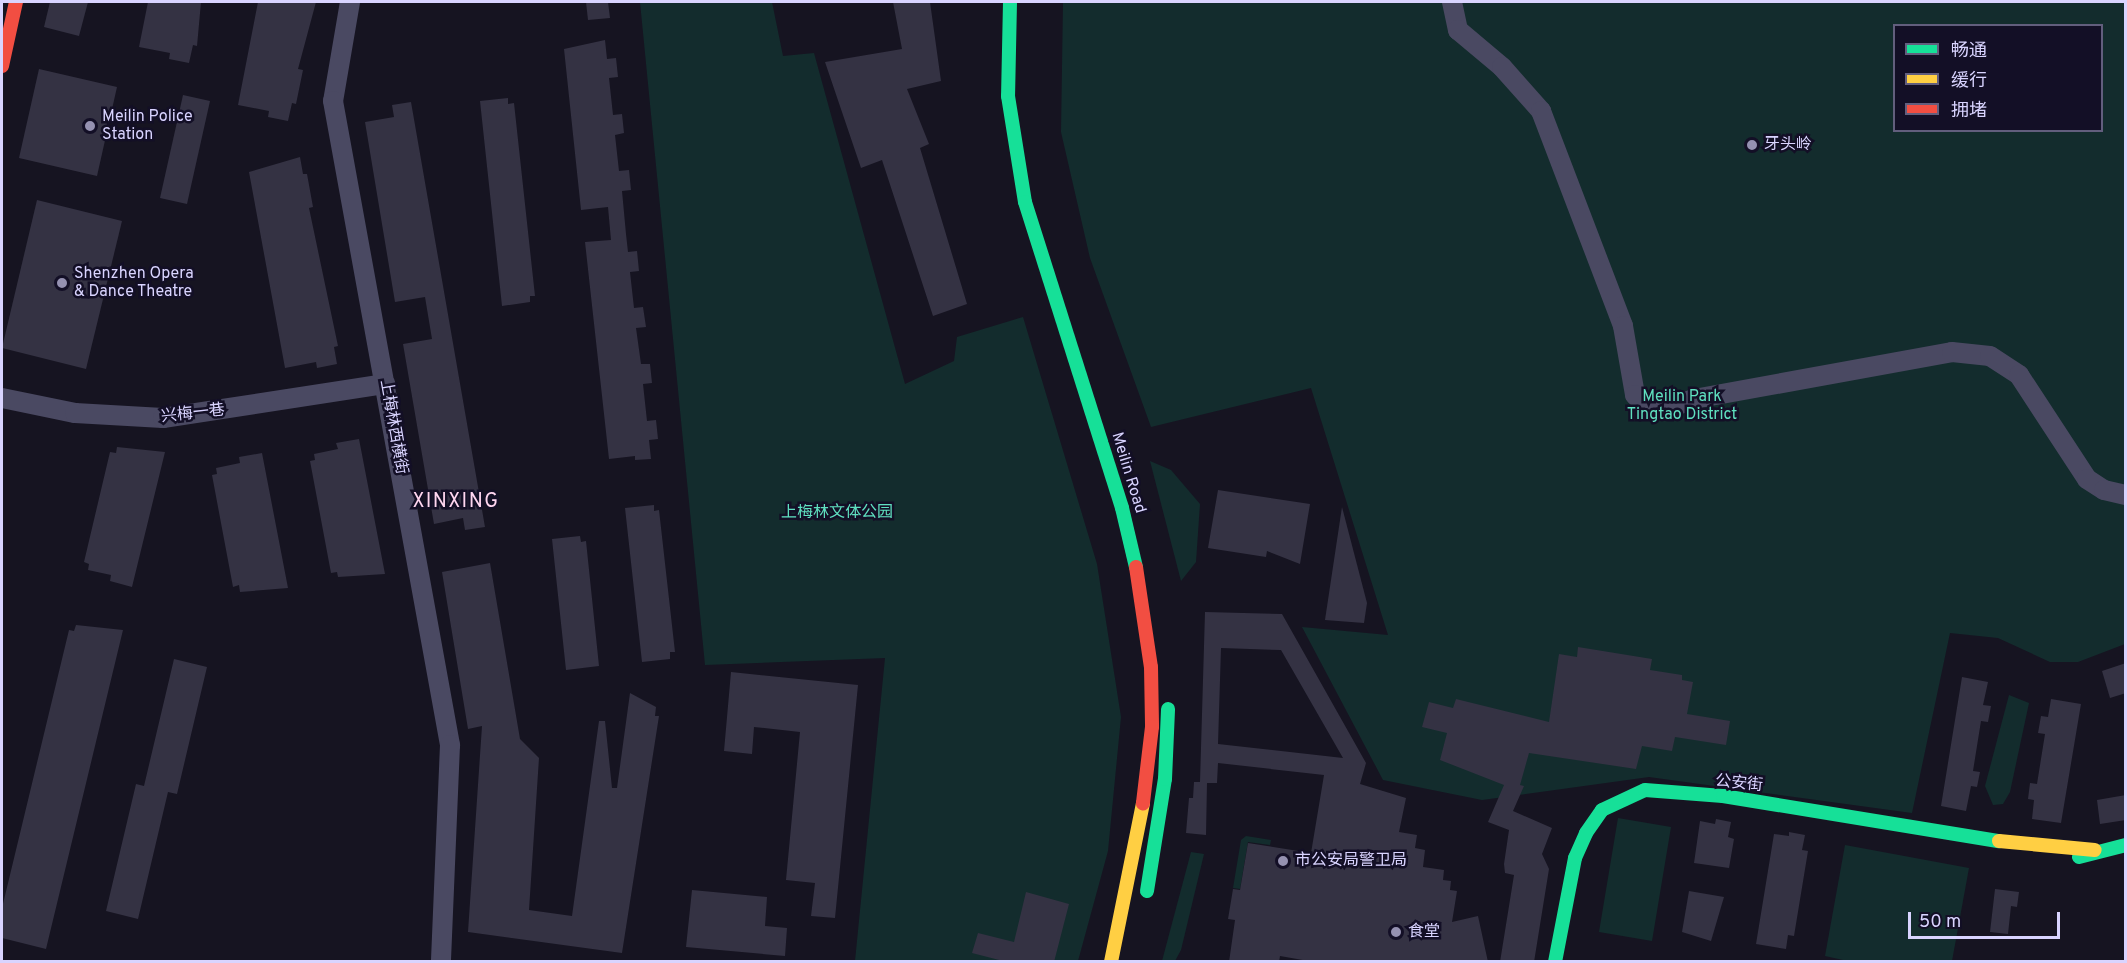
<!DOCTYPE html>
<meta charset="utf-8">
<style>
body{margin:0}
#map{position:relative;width:2127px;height:963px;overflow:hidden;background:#161421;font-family:Overpass,"Noto Sans SC",sans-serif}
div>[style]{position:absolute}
.green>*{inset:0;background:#132c2d}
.building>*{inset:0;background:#343243}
.street>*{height:20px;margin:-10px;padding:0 10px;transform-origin:10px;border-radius:10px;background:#4a4962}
.fast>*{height:14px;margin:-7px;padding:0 7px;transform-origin:7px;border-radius:7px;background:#16e098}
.slow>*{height:14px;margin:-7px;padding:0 7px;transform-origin:7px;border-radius:7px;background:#ffcf43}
.jam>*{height:14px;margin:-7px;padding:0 7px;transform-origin:7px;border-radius:7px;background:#f24e42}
.dots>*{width:16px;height:16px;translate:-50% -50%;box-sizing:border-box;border:3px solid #130f26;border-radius:50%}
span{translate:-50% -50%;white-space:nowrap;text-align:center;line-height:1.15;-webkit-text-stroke:5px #130f26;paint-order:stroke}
.poi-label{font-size:16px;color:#d9d4ff}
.left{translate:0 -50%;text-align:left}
.park-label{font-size:16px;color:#5fe0c0}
.street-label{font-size:16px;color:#d9d4ff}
.quarter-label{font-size:20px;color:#ffd6f0;letter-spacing:1.5px}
.frame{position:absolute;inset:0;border:3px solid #d9d4ff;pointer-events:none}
.legend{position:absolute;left:1893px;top:24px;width:210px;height:108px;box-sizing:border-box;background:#130f26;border:2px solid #625e7d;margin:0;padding:8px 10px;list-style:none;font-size:18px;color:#d9d4ff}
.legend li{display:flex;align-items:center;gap:12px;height:30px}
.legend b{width:30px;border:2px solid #625e7d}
.scale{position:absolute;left:1908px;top:912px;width:152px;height:27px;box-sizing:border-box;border:3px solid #d9d4ff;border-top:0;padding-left:8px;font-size:18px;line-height:21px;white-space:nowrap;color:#d9d4ff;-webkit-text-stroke:4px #130f26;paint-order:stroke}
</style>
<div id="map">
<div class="green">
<i style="clip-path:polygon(640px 2px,772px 2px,783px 56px,814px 53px,905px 384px,954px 361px,957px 337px,1023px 317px,1097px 564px,1121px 717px,1108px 851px,1078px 961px,855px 961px,885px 658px,705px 665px)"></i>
<i style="clip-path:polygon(evenodd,1063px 2px,2125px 2px,2125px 644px,2078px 662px,2050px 662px,1998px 638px,1950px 633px,1912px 813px,1649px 777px,1482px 800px,1383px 780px,1302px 627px,1388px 635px,1311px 388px,1151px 427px,1090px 258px,1061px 132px,1063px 2px,1894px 26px,2102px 26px,2102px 130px,1894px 130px,1894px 26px)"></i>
<i style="clip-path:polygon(1150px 461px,1171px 470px,1200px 504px,1196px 562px,1181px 581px)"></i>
<i style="clip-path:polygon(2009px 695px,2029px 703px,2010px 792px,2003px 804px,1993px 805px,1985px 786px)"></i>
<i style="clip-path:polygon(1618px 818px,1671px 827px,1652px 941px,1599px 932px)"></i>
<i style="clip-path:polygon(1246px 836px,1271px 840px,1270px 845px,1248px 842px,1240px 889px,1233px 888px,1241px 840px)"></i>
<i style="clip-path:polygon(1845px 845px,1969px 868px,1952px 961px,1852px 962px,1825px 956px)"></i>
<i style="clip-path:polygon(1191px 852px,1204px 854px,1181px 950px,1175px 961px,1162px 961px)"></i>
</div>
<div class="building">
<i style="clip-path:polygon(50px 2px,88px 2px,79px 36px,44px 27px)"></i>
<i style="clip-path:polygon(148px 2px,201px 2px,197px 46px,193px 45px,189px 63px,169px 59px,170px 53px,139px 47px)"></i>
<i style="clip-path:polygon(258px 2px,316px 2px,298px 69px,303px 70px,296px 104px,292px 103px,288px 121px,268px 117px,269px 111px,238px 105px)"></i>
<i style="clip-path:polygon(586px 2px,608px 2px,610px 18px,588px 20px)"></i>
<i style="clip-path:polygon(893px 2px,930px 2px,941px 81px,907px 89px,929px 144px,920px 148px,967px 304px,933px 316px,882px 160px,861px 168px,825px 62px,902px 49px)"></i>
<i style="clip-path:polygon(605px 40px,607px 59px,616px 58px,618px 77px,609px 78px,613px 115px,622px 114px,624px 133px,615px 135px,619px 171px,629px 170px,631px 190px,622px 191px,626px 234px,628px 252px,637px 251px,639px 271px,630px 272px,634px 308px,643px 307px,646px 327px,636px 328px,641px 364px,650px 364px,652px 383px,643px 384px,647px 421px,656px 420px,658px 439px,649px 440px,651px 459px,635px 460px,635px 456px,609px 459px,585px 242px,611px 240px,608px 207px,581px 210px,564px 49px)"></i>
<i style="clip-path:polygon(39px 69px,117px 87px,97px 176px,19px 158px)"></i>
<i style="clip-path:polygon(183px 95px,210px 101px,187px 204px,160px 198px)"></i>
<i style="clip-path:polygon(508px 98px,508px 104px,514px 103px,535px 296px,530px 296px,530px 302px,502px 306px,480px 101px)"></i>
<i style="clip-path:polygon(411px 102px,485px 527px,465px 530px,463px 518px,434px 524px,403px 344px,432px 339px,425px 297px,395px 302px,365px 122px,394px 117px,392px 105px)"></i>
<i style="clip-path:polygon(300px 157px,303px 174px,307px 174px,313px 207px,309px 208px,338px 346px,334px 347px,337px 364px,317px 368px,316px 362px,285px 368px,249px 172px)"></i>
<i style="clip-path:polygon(37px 200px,122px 221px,86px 369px,2px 348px)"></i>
<i style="clip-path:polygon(359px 439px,385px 574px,338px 577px,337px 572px,331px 573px,310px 461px,315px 460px,314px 454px,338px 449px,336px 443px)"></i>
<i style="clip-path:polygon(117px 447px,165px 452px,132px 587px,110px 581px,111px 575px,88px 570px,89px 564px,84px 562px,110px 452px,116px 453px)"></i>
<i style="clip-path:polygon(262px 453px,288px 588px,240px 592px,239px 585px,233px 587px,212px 475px,217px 474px,216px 468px,240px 463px,239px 457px)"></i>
<i style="clip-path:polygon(1218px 490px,1310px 504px,1300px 564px,1267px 551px,1266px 557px,1208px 548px)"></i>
<i style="clip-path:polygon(654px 505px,654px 511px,659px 510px,675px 652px,670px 652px,670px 659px,642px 662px,625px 508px)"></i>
<i style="clip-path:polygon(1342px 507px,1367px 603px,1364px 623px,1325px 620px)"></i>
<i style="clip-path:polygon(580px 536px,581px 542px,586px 541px,599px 666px,566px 670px,552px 539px)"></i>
<i style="clip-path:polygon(490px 563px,520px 739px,539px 758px,529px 910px,572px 916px,599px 721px,605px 721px,612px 788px,617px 788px,630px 693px,656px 707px,655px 716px,659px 716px,622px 953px,468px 932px,482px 726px,468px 729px,442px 572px)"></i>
<i style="clip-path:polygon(evenodd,1205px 612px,1282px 614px,1366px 763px,1360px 784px,1406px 798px,1399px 832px,1417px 835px,1415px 848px,1425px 850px,1423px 867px,1444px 870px,1443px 880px,1451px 881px,1450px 890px,1457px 891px,1452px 922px,1478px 916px,1488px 962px,1314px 962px,1280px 956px,1279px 962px,1229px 962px,1235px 920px,1228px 919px,1233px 889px,1240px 890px,1248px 843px,1311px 853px,1324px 775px,1218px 763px,1217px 783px,1207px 783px,1206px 835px,1186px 833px,1189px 798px,1193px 798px,1194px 782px,1200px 782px,1205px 612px,1221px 648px,1281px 650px,1343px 758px,1218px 744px,1221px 648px)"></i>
<i style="clip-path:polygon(76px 625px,123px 630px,46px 949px,2px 938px,2px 908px,69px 630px,74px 631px)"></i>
<i style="clip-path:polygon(1578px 647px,1652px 659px,1650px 670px,1682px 675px,1682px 680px,1693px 682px,1687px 714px,1730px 721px,1726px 745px,1675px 737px,1672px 751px,1642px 746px,1636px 769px,1529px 753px,1520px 785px,1524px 786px,1513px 811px,1552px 828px,1542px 854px,1549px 869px,1534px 962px,1500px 962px,1514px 875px,1505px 873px,1504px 864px,1509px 830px,1488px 822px,1504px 785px,1440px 760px,1447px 733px,1422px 727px,1429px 702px,1453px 708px,1456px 699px,1549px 722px,1559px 654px,1577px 657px)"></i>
<i style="clip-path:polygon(174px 659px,207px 667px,177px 794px,168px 792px,138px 919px,106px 911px,136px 784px,144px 786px)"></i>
<i style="clip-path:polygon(2126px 663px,2126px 693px,2110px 698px,2102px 671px)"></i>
<i style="clip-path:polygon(731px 672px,858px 685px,835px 918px,811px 916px,815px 883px,786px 880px,800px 732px,754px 727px,752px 754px,724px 751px)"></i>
<i style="clip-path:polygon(1962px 677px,1988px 682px,1983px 705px,1991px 706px,1988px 722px,1981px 721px,1973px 771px,1980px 772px,1977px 787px,1971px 786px,1966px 811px,1941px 806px)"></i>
<i style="clip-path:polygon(2051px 699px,2081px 704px,2061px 823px,2032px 819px,2034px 800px,2028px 799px,2030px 783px,2037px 784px,2045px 734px,2038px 733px,2041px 716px,2048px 717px)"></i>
<i style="clip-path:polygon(2126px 795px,2126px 820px,2100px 824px,2097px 800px)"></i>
<i style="clip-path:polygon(1716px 819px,1731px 822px,1728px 837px,1734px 839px,1729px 868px,1694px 863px,1700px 821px,1715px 824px)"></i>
<i style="clip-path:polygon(1789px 832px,1805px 835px,1802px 850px,1808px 851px,1794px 936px,1788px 935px,1786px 949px,1756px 944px,1774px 834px,1789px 836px)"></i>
<i style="clip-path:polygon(1995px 889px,2019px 892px,2017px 907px,2011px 906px,2008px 934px,1990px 932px)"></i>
<i style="clip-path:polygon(692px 890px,767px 897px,765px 926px,787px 928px,785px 956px,686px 947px)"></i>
<i style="clip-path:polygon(1689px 891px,1724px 897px,1711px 941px,1682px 932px)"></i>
<i style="clip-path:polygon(1026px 892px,1069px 904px,1054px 962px,1007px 962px,972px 953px,978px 933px,1014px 942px)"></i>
</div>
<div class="street">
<i style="left:350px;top:2px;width:100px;rotate:99.7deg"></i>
<i style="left:333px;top:101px;width:655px;rotate:79.7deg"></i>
<i style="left:450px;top:745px;width:217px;rotate:92.4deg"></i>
<i style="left:1452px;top:2px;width:29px;rotate:78deg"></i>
<i style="left:1458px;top:30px;width:57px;rotate:40.1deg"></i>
<i style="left:1502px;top:67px;width:59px;rotate:48.4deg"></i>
<i style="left:1541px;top:111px;width:230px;rotate:69.1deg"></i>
<i style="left:1623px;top:326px;width:70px;rotate:80.1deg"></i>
<i style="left:1635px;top:395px;width:18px;rotate:45deg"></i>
<i style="left:1648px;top:408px;width:22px"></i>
<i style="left:1670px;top:408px;width:26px;rotate:-21deg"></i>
<i style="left:1694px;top:399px;width:262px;rotate:-10.3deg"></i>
<i style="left:1952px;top:352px;width:38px;rotate:6deg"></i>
<i style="left:1990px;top:356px;width:35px;rotate:33deg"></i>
<i style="left:2019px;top:375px;width:124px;rotate:56.8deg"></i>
<i style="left:2087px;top:479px;width:20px;rotate:33deg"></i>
<i style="left:2104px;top:490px;width:23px;rotate:13deg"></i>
<i style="left:2px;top:398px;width:75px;rotate:11.6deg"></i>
<i style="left:75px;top:413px;width:88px;rotate:3.3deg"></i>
<i style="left:163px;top:418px;width:225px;rotate:-8.7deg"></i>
</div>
<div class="fast">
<i style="left:1010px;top:2px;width:94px;rotate:91.2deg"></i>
<i style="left:1008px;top:96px;width:107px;rotate:80.9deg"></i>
<i style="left:1025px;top:202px;width:321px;rotate:72.4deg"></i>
<i style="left:1122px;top:508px;width:61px;rotate:76.7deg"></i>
<i style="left:2079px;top:857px;width:49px;rotate:-14.3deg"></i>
<i style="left:1147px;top:891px;width:113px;rotate:-80.9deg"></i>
<i style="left:1165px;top:779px;width:70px;rotate:-87.5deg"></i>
<i style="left:1555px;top:962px;width:106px;rotate:-79.1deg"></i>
<i style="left:1575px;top:858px;width:27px;rotate:-66deg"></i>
<i style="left:1586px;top:833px;width:28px;rotate:-55deg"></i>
<i style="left:1602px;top:810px;width:47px;rotate:-24.9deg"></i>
<i style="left:1645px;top:790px;width:78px;rotate:4.4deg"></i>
<i style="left:1723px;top:796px;width:280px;rotate:9.3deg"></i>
</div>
<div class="slow">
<i style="left:1999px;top:841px;width:96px;rotate:5.4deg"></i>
<i style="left:1111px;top:962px;width:162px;rotate:-78.6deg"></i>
</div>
<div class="jam">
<i style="left:2px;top:66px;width:66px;rotate:-77.7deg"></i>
<i style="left:1136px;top:567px;width:101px;rotate:81.5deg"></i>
<i style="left:1151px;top:667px;width:60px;rotate:89deg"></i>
<i style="left:1152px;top:727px;width:77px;rotate:96.8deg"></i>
</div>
<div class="dots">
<i style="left:90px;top:126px;background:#9591b1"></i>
<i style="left:1752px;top:145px;background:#9591b1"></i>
<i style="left:62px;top:283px;background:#9591b1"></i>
<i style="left:1283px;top:861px;background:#9591b1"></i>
<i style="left:1396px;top:932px;background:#9591b1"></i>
</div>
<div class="poi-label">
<span class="left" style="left:102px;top:126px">Meilin Police<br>Station</span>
<span class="left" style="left:1764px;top:145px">牙头岭</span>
<span class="left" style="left:74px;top:283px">Shenzhen Opera<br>&amp; Dance Theatre</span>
<span class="left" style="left:1295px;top:861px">市公安局警卫局</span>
<span class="left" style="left:1408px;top:932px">食堂</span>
</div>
<div class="park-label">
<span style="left:1682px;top:406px">Meilin Park<br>Tingtao District</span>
<span style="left:837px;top:513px">上梅林文体公园</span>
</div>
<div class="street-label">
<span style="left:193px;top:414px;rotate:-6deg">兴梅一巷</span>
<span style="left:393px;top:427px;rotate:80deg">上梅林西横街</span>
<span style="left:1128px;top:473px;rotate:73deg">Meilin Road</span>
<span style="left:1739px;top:784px;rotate:6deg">公安街</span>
</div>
<div class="quarter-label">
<span style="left:456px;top:502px">XINXING</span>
</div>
<div class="frame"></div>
<ul class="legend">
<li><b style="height:8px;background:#16e098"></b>畅通</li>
<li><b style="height:8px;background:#ffcf43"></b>缓行</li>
<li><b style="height:8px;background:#f24e42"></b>拥堵</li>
</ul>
<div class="scale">50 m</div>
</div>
